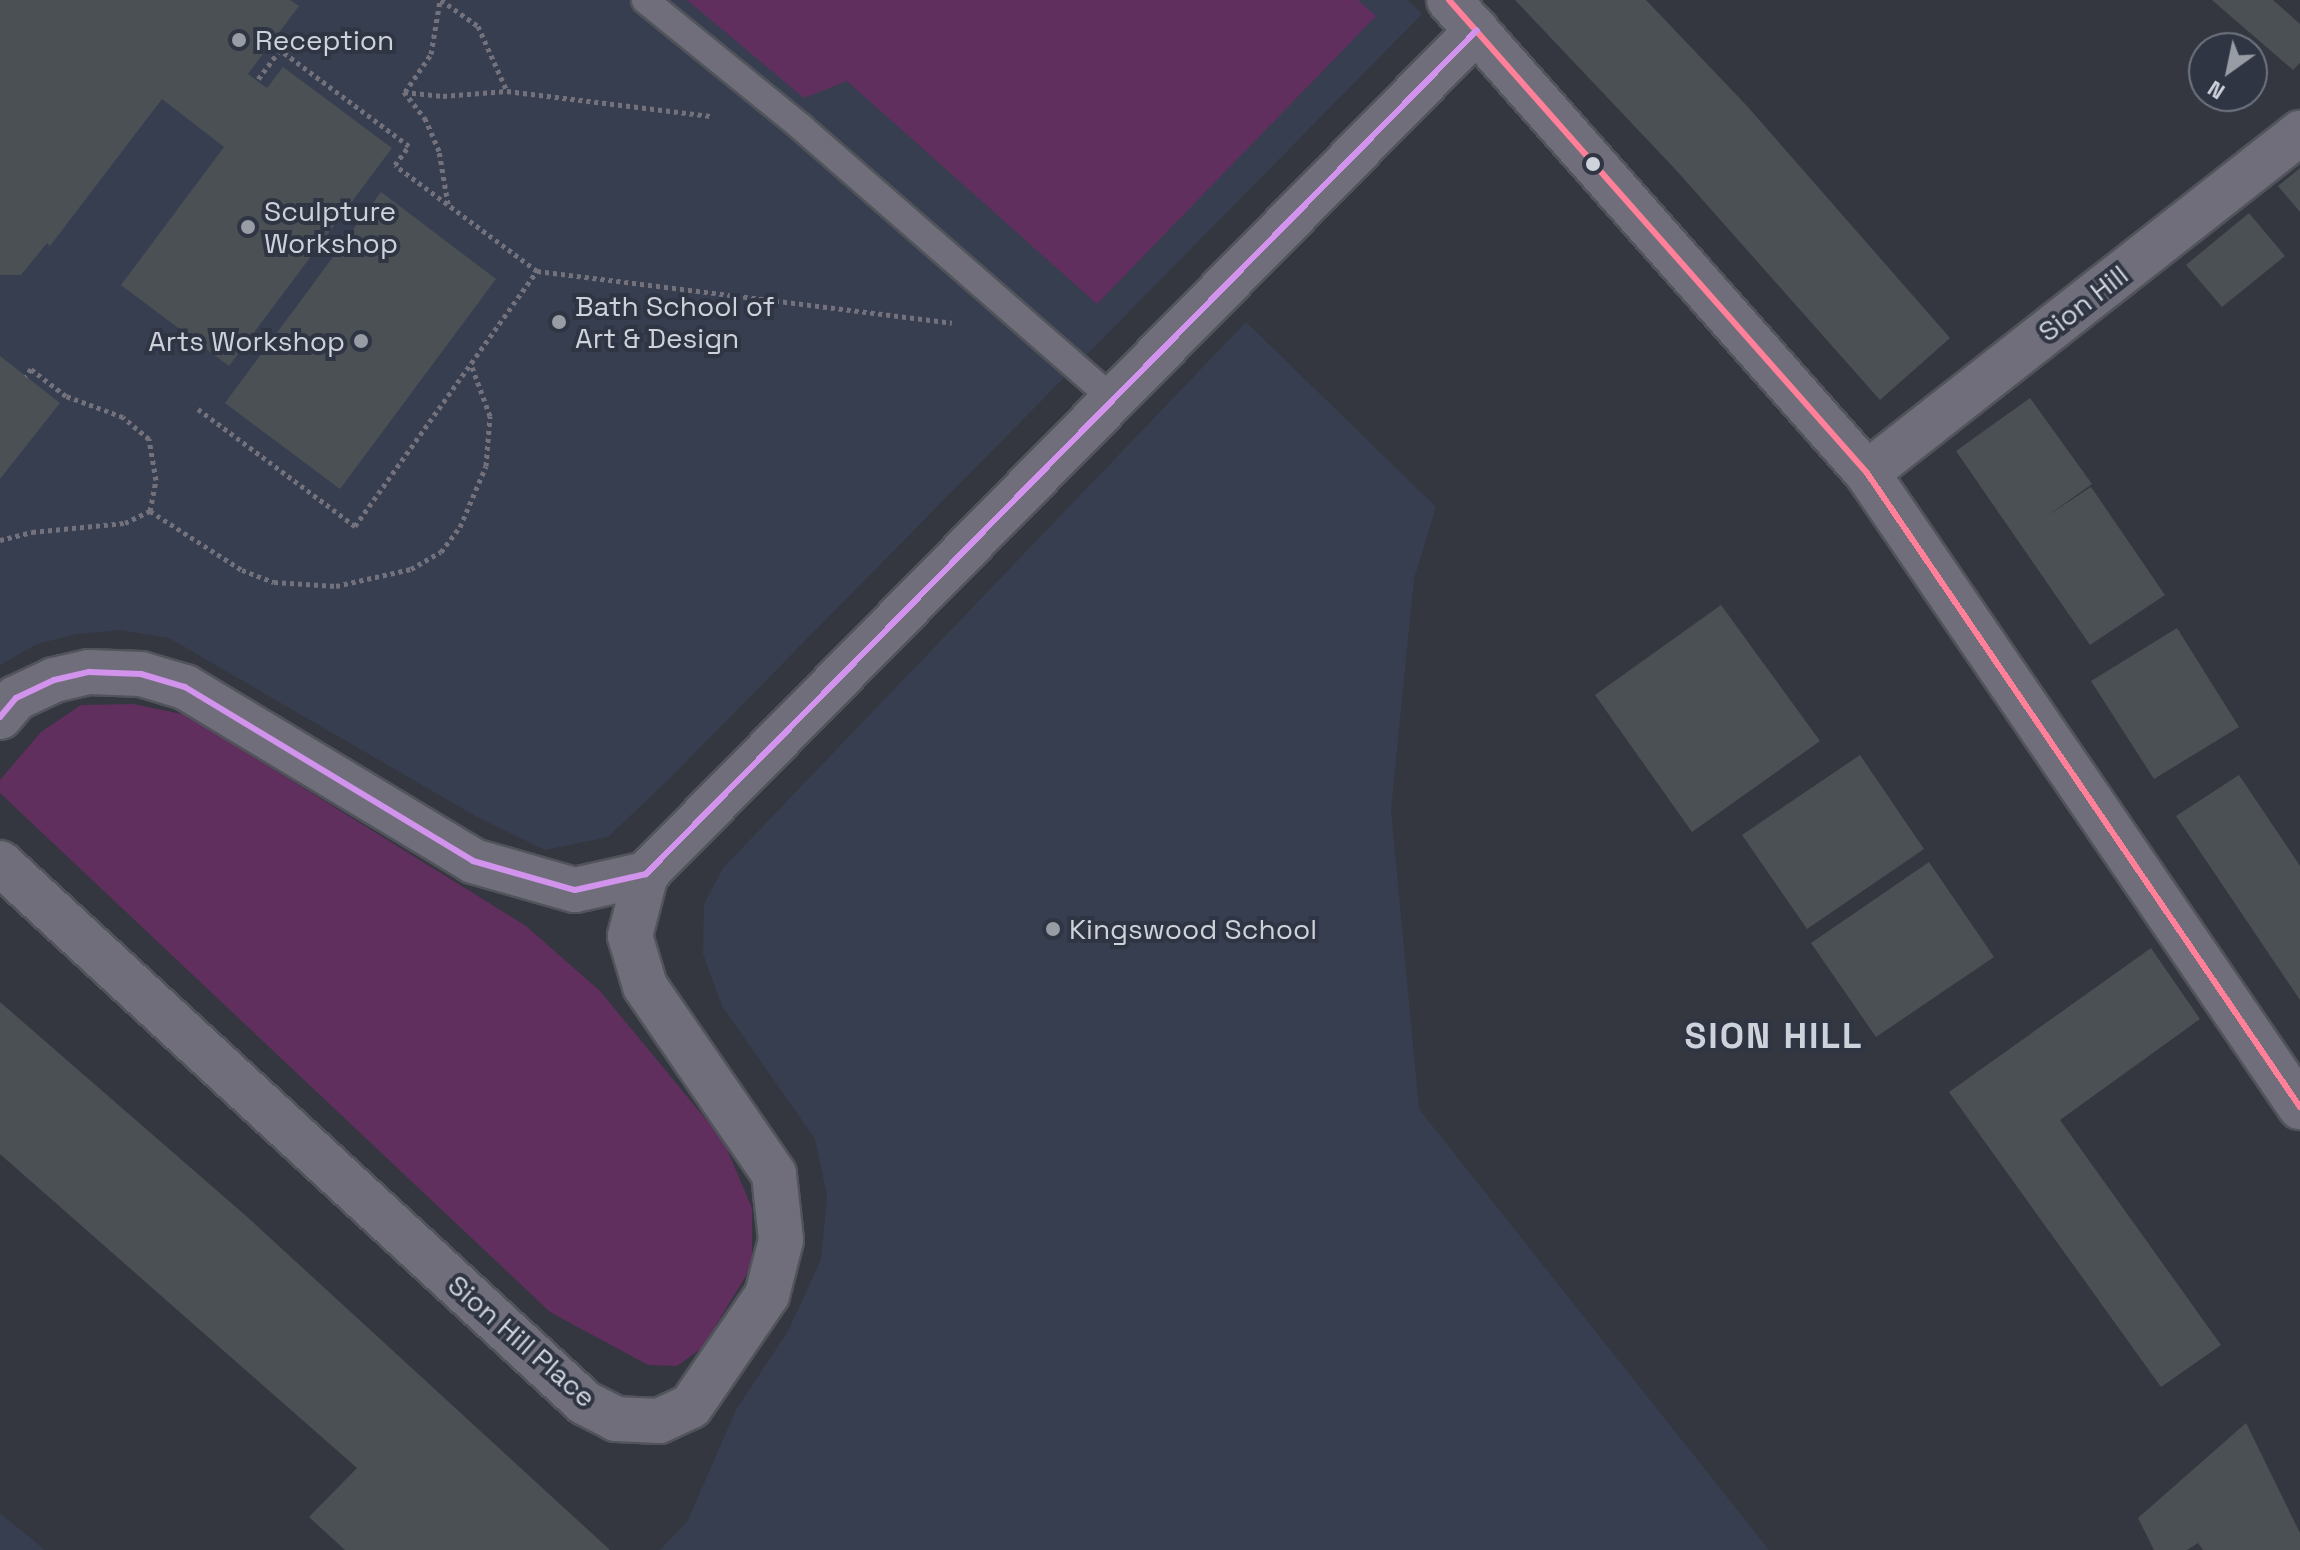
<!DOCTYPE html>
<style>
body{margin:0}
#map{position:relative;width:2300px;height:1550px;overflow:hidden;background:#34373f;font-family:"Space Grotesk",sans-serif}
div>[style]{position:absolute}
.built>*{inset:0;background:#363e50}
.green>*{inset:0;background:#602f5d}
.building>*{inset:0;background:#4b5055}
.path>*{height:5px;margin-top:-2.5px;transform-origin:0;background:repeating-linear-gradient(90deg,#73717c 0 4px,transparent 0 8px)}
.roads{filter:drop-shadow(2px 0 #51545a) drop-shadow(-2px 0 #51545a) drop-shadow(0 2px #51545a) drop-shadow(0 -2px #51545a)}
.service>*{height:26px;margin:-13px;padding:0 13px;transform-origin:13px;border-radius:13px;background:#716e7c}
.minor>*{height:44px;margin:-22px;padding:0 22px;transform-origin:22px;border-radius:22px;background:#716e7c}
.bus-1>*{height:6px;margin:-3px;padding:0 3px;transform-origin:3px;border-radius:3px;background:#ff8098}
.bus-2>*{height:6px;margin:-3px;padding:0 3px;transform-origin:3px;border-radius:3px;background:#d193ec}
.dots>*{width:22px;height:22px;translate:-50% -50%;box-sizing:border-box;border:4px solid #2f3543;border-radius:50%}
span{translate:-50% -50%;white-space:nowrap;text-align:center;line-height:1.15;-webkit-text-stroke:8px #2f3543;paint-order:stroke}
.poi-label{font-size:28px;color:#ced2db}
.left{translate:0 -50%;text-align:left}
.right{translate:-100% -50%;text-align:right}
.street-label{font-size:28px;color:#ced2db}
.district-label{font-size:36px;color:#ced2db;font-weight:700;letter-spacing:2px}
.north{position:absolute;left:2188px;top:32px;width:80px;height:80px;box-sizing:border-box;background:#2f3543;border:2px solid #6f7480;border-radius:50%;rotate:213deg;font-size:22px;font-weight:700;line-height:32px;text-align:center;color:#ced2db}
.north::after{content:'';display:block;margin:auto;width:28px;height:36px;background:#989ca4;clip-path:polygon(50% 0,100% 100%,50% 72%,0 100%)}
</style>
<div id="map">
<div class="built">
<i style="clip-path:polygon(0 0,1408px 0,1422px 14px,668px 780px,608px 837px,545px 850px,477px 817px,169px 638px,120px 630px,77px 634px,37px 644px,0 665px)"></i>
<i style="clip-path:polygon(1246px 322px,1436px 507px,1414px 579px,1391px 810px,1419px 1109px,1769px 1550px,660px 1550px,687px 1522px,736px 1410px,788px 1331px,821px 1260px,827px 1196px,815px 1139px,722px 1006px,703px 954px,704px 904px,723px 868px)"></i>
<i style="clip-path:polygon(0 1513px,45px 1550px,0 1550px)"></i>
</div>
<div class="green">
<i style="clip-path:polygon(687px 0,1358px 0,1376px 16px,1097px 304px,847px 81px,804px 98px)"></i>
<i style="clip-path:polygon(134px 704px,186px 715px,526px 926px,600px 991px,723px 1140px,752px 1208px,752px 1266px,702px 1348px,677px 1366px,648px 1365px,550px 1312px,0 793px,0 780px,41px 732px,81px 705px)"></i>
</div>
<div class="building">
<i style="clip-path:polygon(0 0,290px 0,299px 6px,248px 74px,267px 88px,283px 67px,392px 148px,229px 366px,121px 285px,224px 147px,162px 99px,50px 246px,47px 243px,21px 275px,0 275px)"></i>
<i style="clip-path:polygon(1515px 0,1646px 0,1747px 106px,1950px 338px,1880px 400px,1676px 170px)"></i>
<i style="clip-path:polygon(2212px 0,2273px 0,2300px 24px,2300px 63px,2293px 70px)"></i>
<i style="clip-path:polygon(2300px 168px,2300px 212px,2278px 186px)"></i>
<i style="clip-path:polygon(381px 192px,496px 279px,340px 489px,225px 403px)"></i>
<i style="clip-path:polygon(2249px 213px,2285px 256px,2222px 307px,2186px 265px)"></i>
<i style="clip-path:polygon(0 356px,60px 403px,0 479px)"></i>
<i style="clip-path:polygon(2030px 398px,2092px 484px,2047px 516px,2091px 487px,2165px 595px,2090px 645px,1956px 451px)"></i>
<i style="clip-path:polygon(1721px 605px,1820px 741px,1692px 832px,1595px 695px)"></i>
<i style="clip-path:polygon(2177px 628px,2239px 727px,2154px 779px,2091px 681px)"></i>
<i style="clip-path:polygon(1860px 755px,1924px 849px,1807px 929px,1742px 835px)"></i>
<i style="clip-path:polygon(2239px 775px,2300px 866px,2300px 1000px,2176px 816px)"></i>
<i style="clip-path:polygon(1929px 862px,1994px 957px,1876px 1037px,1811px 943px)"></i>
<i style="clip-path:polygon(2151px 948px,2200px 1019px,2060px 1120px,2221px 1345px,2161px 1387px,1949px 1092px)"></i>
<i style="clip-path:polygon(0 1002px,245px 1215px,610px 1550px,345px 1550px,309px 1517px,357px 1468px,0 1154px)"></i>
<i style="clip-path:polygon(2246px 1423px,2300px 1533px,2300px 1550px,2203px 1550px,2198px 1543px,2187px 1550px,2154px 1550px,2138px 1518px)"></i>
</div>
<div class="path">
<i style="left:441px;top:0;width:45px;rotate:35.1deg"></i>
<i style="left:478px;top:26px;width:71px;rotate:66deg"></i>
<i style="left:405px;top:92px;width:46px;rotate:-55.6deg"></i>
<i style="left:431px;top:54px;width:55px;rotate:-80.5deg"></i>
<i style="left:448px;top:204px;width:54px;rotate:-99.6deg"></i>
<i style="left:439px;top:151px;width:34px;rotate:-113deg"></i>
<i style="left:426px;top:120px;width:36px;rotate:-128deg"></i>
<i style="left:404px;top:92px;width:39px;rotate:6deg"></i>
<i style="left:443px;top:96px;width:64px;rotate:-4.5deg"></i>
<i style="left:507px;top:91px;width:207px;rotate:7deg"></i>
<i style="left:537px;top:271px;width:418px;rotate:7.1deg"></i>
<i style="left:198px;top:409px;width:196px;rotate:36.7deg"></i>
<i style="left:355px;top:526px;width:313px;rotate:-54.5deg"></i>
<i style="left:537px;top:271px;width:177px;rotate:-143.3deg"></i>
<i style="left:395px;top:165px;width:24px;rotate:-54deg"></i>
<i style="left:409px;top:146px;width:161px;rotate:-143.3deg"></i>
<i style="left:280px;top:50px;width:39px;rotate:127deg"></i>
<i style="left:150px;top:511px;width:109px;rotate:32.7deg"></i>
<i style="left:242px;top:570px;width:34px;rotate:21deg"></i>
<i style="left:274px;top:582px;width:62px;rotate:3.7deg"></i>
<i style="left:336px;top:586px;width:77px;rotate:-12.8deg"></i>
<i style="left:411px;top:569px;width:34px;rotate:-30deg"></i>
<i style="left:441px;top:552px;width:31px;rotate:-53deg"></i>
<i style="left:460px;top:527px;width:66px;rotate:-66.9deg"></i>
<i style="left:486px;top:466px;width:50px;rotate:-85.4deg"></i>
<i style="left:490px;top:416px;width:55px;rotate:-110.1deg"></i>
<i style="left:0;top:540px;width:33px;rotate:-14deg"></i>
<i style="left:32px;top:532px;width:93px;rotate:-5.5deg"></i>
<i style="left:125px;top:523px;width:28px;rotate:-26deg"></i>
<i style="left:150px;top:511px;width:32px;rotate:-79deg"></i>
<i style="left:156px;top:480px;width:42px;rotate:-99.7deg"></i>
<i style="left:149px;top:439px;width:34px;rotate:-140deg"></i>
<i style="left:123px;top:417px;width:61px;rotate:-159.8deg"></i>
<i style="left:66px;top:396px;width:44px;rotate:-142.4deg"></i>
<i style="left:31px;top:369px;width:9px;rotate:126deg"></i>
</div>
<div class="roads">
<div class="service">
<i style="left:645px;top:0;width:201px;rotate:39.1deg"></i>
<i style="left:801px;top:127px;width:410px;rotate:41.1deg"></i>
</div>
<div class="minor">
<i style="left:1449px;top:0;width:631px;rotate:48.53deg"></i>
<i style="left:1867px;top:473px;width:768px;rotate:55.67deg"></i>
<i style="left:1867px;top:473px;width:551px;rotate:-38.14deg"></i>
<i style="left:0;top:717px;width:25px;rotate:-50deg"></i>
<i style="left:16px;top:698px;width:42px;rotate:-25.3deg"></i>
<i style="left:54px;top:680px;width:36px;rotate:-13deg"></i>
<i style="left:89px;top:672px;width:52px;rotate:2.2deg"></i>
<i style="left:141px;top:674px;width:46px;rotate:16.5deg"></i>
<i style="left:185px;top:687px;width:336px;rotate:31.1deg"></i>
<i style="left:473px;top:861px;width:106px;rotate:15.9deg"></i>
<i style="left:575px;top:890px;width:73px;rotate:-12.7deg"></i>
<i style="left:646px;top:874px;width:1184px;rotate:-45.44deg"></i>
<i style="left:0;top:863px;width:796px;rotate:42.71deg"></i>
<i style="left:585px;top:1403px;width:35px;rotate:27deg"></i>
<i style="left:616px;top:1419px;width:43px;rotate:2.7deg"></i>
<i style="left:659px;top:1421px;width:35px;rotate:-25deg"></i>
<i style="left:691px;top:1406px;width:135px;rotate:-55.6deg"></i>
<i style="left:767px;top:1295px;width:57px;rotate:-75.7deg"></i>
<i style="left:781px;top:1240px;width:66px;rotate:-96.1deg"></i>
<i style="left:774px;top:1174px;width:228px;rotate:-124.5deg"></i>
<i style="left:645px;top:986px;width:52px;rotate:-106.7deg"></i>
<i style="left:630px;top:936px;width:64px;rotate:-75.5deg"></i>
</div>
</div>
<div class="bus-1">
<i style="left:1449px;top:0;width:631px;rotate:48.53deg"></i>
<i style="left:1867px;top:473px;width:768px;rotate:55.67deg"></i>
</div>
<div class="bus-2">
<i style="left:0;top:717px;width:25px;rotate:-50deg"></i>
<i style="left:16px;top:698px;width:42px;rotate:-25.3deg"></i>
<i style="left:54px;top:680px;width:36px;rotate:-13deg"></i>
<i style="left:89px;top:672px;width:52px;rotate:2.2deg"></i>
<i style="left:141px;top:674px;width:46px;rotate:16.5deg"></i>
<i style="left:185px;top:687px;width:336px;rotate:31.1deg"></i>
<i style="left:473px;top:861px;width:106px;rotate:15.9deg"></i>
<i style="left:575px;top:890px;width:73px;rotate:-12.7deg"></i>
<i style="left:646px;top:874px;width:1184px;rotate:-45.44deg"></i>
</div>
<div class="dots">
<i style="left:239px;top:40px;background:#989ca4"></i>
<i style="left:1593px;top:164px;background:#ced2db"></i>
<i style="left:248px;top:227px;background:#989ca4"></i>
<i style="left:559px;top:322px;background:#989ca4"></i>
<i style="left:361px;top:341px;background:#989ca4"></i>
<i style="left:1053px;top:929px;background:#989ca4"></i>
</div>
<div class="poi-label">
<span class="left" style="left:255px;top:40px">Reception</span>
<span class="left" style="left:264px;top:227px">Sculpture<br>Workshop</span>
<span class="left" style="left:575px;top:322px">Bath School of<br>Art &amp; Design</span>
<span class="right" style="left:345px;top:341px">Arts Workshop</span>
<span class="left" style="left:1069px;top:929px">Kingswood School</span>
</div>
<div class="street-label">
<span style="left:2083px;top:303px;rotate:-38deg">Sion Hill</span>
<span style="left:522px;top:1341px;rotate:41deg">Sion Hill Place</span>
</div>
<div class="district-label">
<span style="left:1774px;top:1037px">SION HILL</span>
</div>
<div class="north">N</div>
</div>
